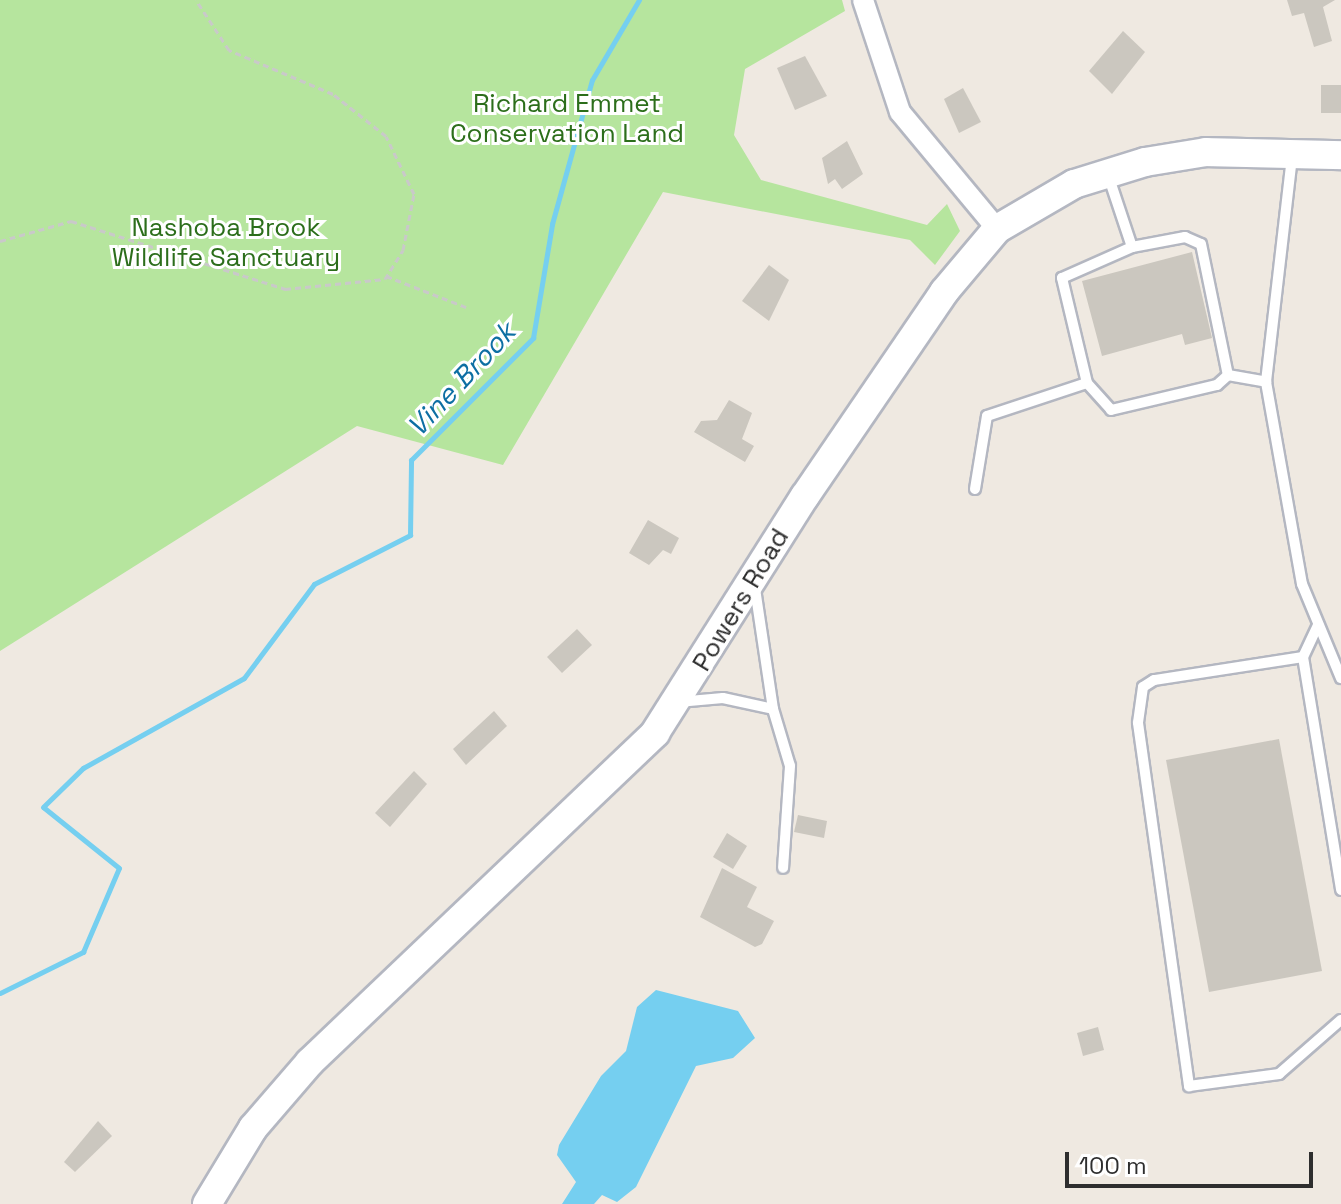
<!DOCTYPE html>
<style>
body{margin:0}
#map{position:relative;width:1341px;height:1204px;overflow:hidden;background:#efe9e1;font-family:"Space Grotesk",sans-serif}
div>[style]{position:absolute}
.green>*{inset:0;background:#b6e59e}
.water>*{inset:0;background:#75cff0}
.stream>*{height:5px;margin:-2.5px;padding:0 2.5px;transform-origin:2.5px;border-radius:2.5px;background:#75cff0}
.building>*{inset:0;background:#cbc7bf}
.path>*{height:3px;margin-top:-1.5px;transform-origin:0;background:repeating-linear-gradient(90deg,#c9c9c9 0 6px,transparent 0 10px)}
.roads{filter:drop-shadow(2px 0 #b4b7c1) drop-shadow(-2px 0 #b4b7c1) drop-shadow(0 2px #b4b7c1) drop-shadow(0 -2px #b4b7c1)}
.lane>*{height:10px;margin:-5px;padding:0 5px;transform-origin:5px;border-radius:5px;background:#fff}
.street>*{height:20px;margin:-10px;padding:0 10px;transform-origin:10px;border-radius:10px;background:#fff}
.secondary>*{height:28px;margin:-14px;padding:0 14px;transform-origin:14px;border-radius:14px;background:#fff}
span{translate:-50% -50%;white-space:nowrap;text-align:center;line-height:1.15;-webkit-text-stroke:6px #fff;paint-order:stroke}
.park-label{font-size:26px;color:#2c6e1b}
.street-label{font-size:26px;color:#2e2e2e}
.water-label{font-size:28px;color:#0d6fa3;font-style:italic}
.scale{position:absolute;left:1065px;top:1152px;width:248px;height:36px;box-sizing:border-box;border:4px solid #2e2e2e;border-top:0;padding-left:10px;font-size:24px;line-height:28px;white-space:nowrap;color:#2e2e2e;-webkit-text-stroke:6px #fff;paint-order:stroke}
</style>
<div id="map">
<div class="green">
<i style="clip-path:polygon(0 0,842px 0,845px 11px,745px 69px,734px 135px,761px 180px,927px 225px,947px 204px,960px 231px,935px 265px,910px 240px,663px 192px,503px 465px,357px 426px,0 651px)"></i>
</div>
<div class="water">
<i style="clip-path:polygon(656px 990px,738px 1011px,755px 1038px,733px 1058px,696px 1066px,636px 1187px,617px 1202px,602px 1195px,594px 1204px,562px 1204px,576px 1182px,557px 1155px,559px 1145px,601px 1076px,626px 1051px,637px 1007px)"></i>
</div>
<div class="stream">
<i style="left:0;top:993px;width:93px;rotate:-26.3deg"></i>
<i style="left:83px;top:952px;width:91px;rotate:-66.8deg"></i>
<i style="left:119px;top:868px;width:97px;rotate:-141.2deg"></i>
<i style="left:43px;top:807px;width:56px;rotate:-44.3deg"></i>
<i style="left:83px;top:768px;width:184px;rotate:-29.2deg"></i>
<i style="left:244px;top:678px;width:117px;rotate:-53.3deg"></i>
<i style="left:314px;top:584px;width:108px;rotate:-27deg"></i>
<i style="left:410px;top:535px;width:75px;rotate:-89.2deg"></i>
<i style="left:411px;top:460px;width:173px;rotate:-45deg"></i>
<i style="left:533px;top:338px;width:116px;rotate:-80.5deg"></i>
<i style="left:552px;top:224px;width:149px;rotate:-74.5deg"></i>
<i style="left:592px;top:80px;width:93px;rotate:-59.6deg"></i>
</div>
<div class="building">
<i style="clip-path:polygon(1287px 0,1335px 0,1323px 7px,1332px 41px,1314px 47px,1304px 13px,1292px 16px)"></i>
<i style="clip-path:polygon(1123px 31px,1145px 52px,1112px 94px,1089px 71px)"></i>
<i style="clip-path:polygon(805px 56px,827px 96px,795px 110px,777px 68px)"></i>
<i style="clip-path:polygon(1321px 85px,1341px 85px,1341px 113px,1321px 113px)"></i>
<i style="clip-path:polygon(963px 88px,981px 122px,959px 133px,944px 99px)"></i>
<i style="clip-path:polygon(847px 141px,863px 174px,842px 189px,835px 179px,828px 184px,822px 158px)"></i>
<i style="clip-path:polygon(1192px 252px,1212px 338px,1185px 345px,1182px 334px,1102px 356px,1082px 281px)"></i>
<i style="clip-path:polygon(769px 265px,789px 280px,769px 321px,742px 301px)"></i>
<i style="clip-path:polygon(729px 400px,752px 413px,742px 439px,754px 446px,745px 462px,694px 432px,701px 421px,717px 420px)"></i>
<i style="clip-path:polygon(648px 520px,679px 538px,671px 554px,663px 550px,649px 565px,629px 553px)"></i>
<i style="clip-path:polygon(577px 629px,592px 645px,562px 673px,547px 657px)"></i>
<i style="clip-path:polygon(494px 711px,507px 726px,466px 765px,453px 749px)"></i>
<i style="clip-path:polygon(1279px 739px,1322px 971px,1209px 992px,1166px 760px)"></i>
<i style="clip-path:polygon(414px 771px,427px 784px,390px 827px,375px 813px)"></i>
<i style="clip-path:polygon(798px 815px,827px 821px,824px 838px,794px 832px)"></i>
<i style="clip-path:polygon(727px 833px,747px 846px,733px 869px,713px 857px)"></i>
<i style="clip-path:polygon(722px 868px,757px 887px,747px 907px,774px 921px,762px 944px,755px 947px,700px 917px)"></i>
<i style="clip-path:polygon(1098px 1027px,1104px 1050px,1083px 1056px,1077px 1033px)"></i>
<i style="clip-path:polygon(98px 1121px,112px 1136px,75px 1172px,64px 1162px)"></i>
</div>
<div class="path">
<i style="left:0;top:241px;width:74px;rotate:-15.7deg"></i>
<i style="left:71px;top:221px;width:225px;rotate:17.6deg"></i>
<i style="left:285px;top:289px;width:100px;rotate:-5.7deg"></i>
<i style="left:385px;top:279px;width:34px;rotate:-58deg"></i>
<i style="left:403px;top:250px;width:57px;rotate:-78.9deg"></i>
<i style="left:414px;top:194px;width:64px;rotate:-115.8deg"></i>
<i style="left:386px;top:136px;width:68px;rotate:-141.6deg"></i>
<i style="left:333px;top:94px;width:113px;rotate:-157.1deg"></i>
<i style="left:229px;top:50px;width:60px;rotate:-123.4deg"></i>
<i style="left:386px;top:276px;width:86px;rotate:21.2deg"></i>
</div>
<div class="roads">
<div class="lane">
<i style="left:1292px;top:157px;width:226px;rotate:96.6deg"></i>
<i style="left:1266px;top:382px;width:205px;rotate:79.9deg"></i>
<i style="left:1302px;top:584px;width:102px;rotate:67.5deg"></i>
<i style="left:1132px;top:247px;width:54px;rotate:-10.7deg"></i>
<i style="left:1185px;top:237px;width:17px;rotate:24deg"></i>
<i style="left:1201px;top:244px;width:134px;rotate:78.4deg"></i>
<i style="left:1228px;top:375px;width:39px;rotate:10deg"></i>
<i style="left:1087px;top:383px;width:36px;rotate:48deg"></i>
<i style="left:1111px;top:410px;width:109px;rotate:-13.3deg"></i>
<i style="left:1217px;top:385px;width:15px;rotate:-42deg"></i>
<i style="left:975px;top:489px;width:74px;rotate:-80.7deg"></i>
<i style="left:987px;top:416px;width:105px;rotate:-18.3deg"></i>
<i style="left:1087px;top:383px;width:108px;rotate:-103.4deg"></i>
<i style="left:1062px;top:278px;width:77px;rotate:-23.9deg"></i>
<i style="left:1132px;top:247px;width:76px;rotate:-108.4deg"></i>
<i style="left:1318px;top:625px;width:35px;rotate:115deg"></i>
<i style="left:1303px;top:657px;width:236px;rotate:80.7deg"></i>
<i style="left:1303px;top:657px;width:151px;rotate:171.2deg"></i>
<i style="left:1154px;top:680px;width:13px;rotate:148deg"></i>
<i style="left:1143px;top:687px;width:36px;rotate:98deg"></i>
<i style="left:1138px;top:723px;width:367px;rotate:82deg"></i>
<i style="left:1189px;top:1086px;width:91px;rotate:-7.6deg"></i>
<i style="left:1279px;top:1074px;width:82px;rotate:-41.1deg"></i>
<i style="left:678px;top:702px;width:45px;rotate:-5.1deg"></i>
<i style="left:723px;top:698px;width:51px;rotate:12.4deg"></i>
<i style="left:773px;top:709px;width:122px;rotate:-98.5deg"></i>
<i style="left:773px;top:709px;width:59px;rotate:73.4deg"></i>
<i style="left:790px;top:766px;width:102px;rotate:93.9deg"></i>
</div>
<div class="street">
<i style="left:863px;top:0;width:118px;rotate:71.7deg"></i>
<i style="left:900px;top:112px;width:152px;rotate:50.3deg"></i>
</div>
<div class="secondary">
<i style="left:207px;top:1204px;width:89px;rotate:-58.8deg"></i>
<i style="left:253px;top:1128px;width:87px;rotate:-49.2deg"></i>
<i style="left:310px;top:1062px;width:477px;rotate:-43.6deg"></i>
<i style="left:655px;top:733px;width:280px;rotate:-57.7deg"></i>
<i style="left:805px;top:496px;width:247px;rotate:-55.7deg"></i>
<i style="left:944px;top:292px;width:82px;rotate:-49.9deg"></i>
<i style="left:997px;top:229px;width:89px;rotate:-30.3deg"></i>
<i style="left:1074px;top:184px;width:74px;rotate:-17.2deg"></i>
<i style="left:1145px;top:162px;width:62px;rotate:-9.3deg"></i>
<i style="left:1206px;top:152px;width:135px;rotate:1.3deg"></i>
</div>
</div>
<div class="park-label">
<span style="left:567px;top:119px">Richard Emmet<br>Conservation Land</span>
<span style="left:226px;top:243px">Nashoba Brook<br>Wildlife Sanctuary</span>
</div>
<div class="street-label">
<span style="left:741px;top:600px;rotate:-59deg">Powers Road</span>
</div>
<div class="water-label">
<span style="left:461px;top:379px;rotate:-47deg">Vine Brook</span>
</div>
<div class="scale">100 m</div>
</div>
